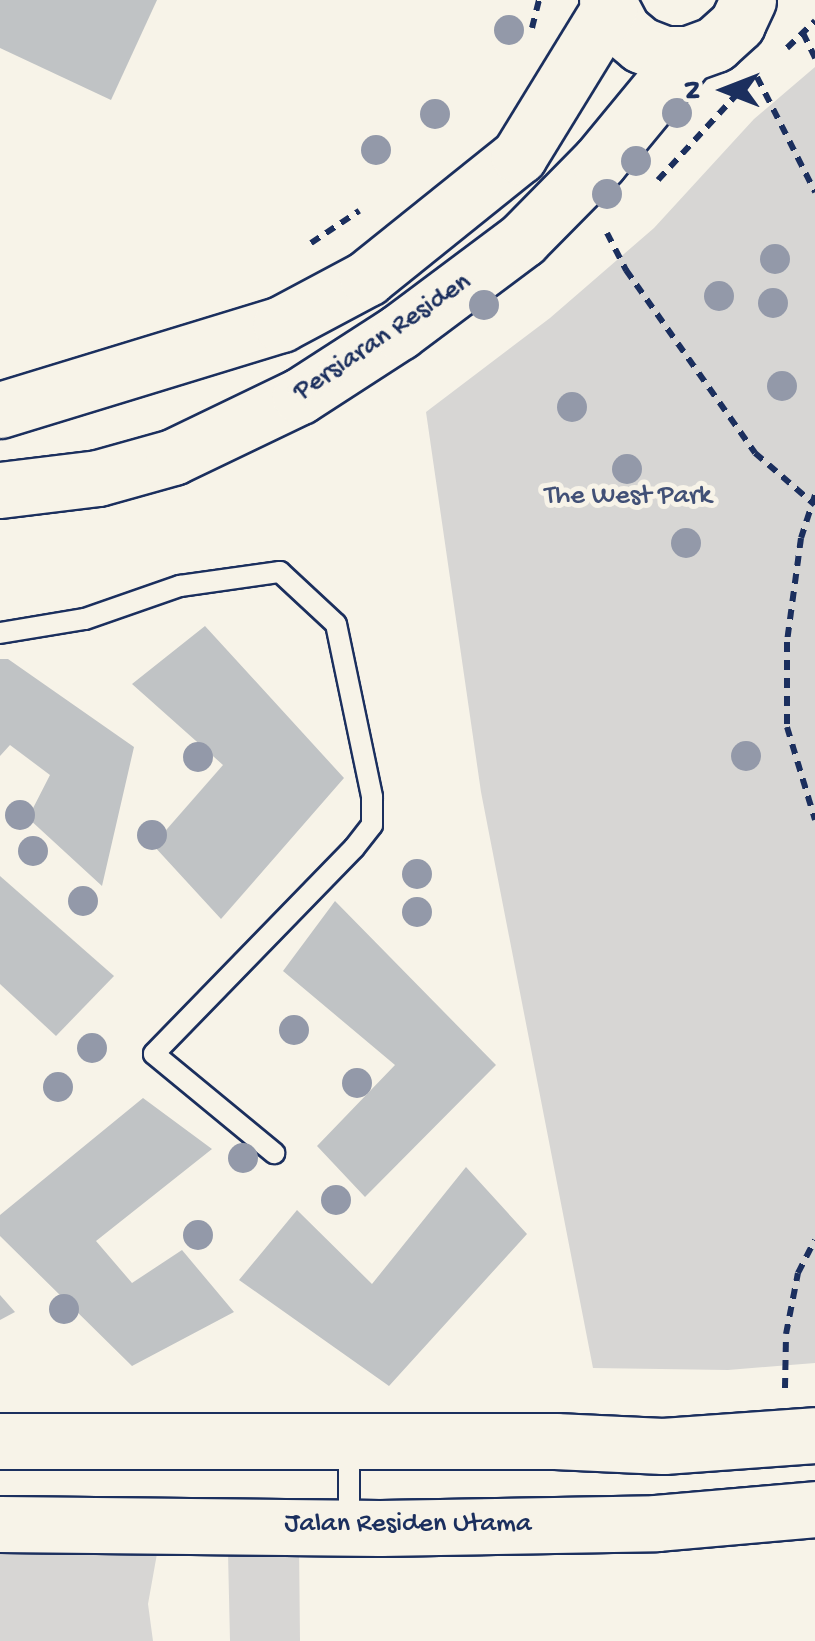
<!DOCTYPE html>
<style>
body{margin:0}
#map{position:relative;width:815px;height:1641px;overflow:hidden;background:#f7f3e8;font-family:"Gochi Hand",sans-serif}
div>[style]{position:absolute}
.green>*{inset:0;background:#d7d6d4}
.building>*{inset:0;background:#c0c3c5}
.path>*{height:6px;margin-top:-3px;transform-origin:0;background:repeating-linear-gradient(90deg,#1b2f5e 0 10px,transparent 0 18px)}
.roads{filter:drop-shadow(2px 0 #1b2f5e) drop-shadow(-2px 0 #1b2f5e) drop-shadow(0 2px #1b2f5e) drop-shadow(0 -2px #1b2f5e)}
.lane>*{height:20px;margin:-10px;padding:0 10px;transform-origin:10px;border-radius:10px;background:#f7f3e8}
.secondary>*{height:55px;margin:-27.5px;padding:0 27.5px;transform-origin:27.5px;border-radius:27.5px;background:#f7f3e8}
.trees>*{width:30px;height:30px;margin:-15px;border-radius:50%;background:#9399a9}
span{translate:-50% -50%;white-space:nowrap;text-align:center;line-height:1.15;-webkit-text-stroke:10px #f7f3e8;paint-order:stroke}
.street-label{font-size:28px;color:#1b2f5e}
.park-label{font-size:28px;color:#415076}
.north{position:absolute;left:675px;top:40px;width:100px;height:100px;-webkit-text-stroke:8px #f7f3e8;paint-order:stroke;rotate:270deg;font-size:28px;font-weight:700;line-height:40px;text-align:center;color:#1b2f5e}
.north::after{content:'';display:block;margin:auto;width:35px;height:45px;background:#1b2f5e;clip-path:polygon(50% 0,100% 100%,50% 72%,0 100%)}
</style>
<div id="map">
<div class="green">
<i style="clip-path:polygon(815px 67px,815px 1363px,728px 1370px,593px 1368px,481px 792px,426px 412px,550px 318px,654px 228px,754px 119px)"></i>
<i style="clip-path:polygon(0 1544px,299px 1544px,300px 1641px,230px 1641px,228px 1553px,158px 1548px,148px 1604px,153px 1641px,0 1641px)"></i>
</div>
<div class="building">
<i style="clip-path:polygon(0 0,157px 0,111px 100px,0 48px)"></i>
<i style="clip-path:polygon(205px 626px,344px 778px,221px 919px,153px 845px,223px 765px,132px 684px)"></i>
<i style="clip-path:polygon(0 659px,8px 659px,134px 747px,102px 886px,28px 818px,50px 775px,10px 745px,0 756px)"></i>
<i style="clip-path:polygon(0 876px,114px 976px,56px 1036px,0 984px)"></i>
<i style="clip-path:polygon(335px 901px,496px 1065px,365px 1197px,317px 1146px,395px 1065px,283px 971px)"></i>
<i style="clip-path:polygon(143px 1098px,212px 1149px,96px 1241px,132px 1283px,182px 1250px,234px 1312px,132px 1366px,0 1236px,0 1215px)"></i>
<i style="clip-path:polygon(466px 1167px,527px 1234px,389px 1386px,239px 1280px,297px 1210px,372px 1284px)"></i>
<i style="clip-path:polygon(0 1295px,15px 1312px,0 1320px)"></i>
</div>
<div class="path">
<i style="left:532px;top:28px;width:29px;rotate:-76deg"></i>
<i style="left:803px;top:33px;width:28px;rotate:64deg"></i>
<i style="left:787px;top:48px;width:39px;rotate:-44deg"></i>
<i style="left:757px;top:77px;width:129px;rotate:63.2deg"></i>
<i style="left:658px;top:180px;width:117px;rotate:-47.4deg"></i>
<i style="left:607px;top:233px;width:42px;rotate:62.8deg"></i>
<i style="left:626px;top:270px;width:224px;rotate:54.8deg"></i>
<i style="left:755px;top:453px;width:79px;rotate:40.9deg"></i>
<i style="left:311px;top:243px;width:58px;rotate:-33.7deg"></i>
<i style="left:815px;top:495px;width:45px;rotate:108deg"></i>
<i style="left:801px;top:538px;width:105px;rotate:97.7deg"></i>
<i style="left:787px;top:642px;width:85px;rotate:90deg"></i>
<i style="left:787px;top:727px;width:97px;rotate:73.2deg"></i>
<i style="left:785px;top:1388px;width:54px;rotate:-88.9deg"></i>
<i style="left:786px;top:1334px;width:62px;rotate:-78.9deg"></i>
<i style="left:798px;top:1273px;width:37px;rotate:-63deg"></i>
</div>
<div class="roads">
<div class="lane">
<i style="left:0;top:633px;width:86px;rotate:-9.4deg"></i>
<i style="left:85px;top:619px;width:101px;rotate:-19.2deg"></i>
<i style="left:180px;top:586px;width:101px;rotate:-8deg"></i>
<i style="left:280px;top:572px;width:76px;rotate:42.9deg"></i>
<i style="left:336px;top:624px;width:177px;rotate:78.2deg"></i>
<i style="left:372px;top:797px;width:28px;rotate:90deg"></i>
<i style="left:372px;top:825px;width:29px;rotate:128deg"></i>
<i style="left:354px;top:848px;width:287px;rotate:134.2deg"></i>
<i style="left:154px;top:1054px;width:156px;rotate:39.5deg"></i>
<i style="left:349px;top:1443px;width:81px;rotate:90deg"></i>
</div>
<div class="secondary">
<i style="left:607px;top:0;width:34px;rotate:62deg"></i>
<i style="left:623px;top:30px;width:23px;rotate:40deg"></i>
<i style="left:641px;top:45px;width:25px;rotate:21deg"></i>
<i style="left:664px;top:54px;width:24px"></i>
<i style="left:688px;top:54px;width:29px;rotate:-20deg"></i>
<i style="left:715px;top:44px;width:30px;rotate:-42deg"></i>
<i style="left:737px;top:24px;width:26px;rotate:-65deg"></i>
<i style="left:0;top:410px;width:294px;rotate:-17deg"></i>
<i style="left:281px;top:324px;width:98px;rotate:-28.1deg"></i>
<i style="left:367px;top:278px;width:195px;rotate:-38.8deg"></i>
<i style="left:519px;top:156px;width:172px;rotate:-58.5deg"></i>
<i style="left:0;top:490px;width:99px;rotate:-7deg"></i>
<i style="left:98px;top:478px;width:78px;rotate:-15.6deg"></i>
<i style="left:173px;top:457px;width:141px;rotate:-25.7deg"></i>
<i style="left:300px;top:396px;width:118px;rotate:-32.9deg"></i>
<i style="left:399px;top:332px;width:154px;rotate:-36.8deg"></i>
<i style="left:522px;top:240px;width:110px;rotate:-45.4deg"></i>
<i style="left:599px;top:162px;width:140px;rotate:-50.5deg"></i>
<i style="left:0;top:1441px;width:555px"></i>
<i style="left:555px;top:1441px;width:108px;rotate:2.7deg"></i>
<i style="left:663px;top:1446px;width:152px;rotate:-4.1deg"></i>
<i style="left:0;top:1524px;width:380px;rotate:0.6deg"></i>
<i style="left:380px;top:1528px;width:276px;rotate:-1deg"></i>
<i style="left:656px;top:1523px;width:160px;rotate:-5deg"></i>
</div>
</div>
<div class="trees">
<i style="left:509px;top:30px"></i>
<i style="left:677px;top:113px"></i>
<i style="left:435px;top:114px"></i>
<i style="left:376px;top:150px"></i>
<i style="left:636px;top:161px"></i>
<i style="left:607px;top:194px"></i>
<i style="left:775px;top:259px"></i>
<i style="left:719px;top:296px"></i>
<i style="left:773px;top:303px"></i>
<i style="left:484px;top:305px"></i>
<i style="left:782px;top:386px"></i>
<i style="left:572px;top:407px"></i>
<i style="left:627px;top:469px"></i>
<i style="left:686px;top:543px"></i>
<i style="left:746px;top:756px"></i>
<i style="left:198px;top:757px"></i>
<i style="left:20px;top:815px"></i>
<i style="left:152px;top:835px"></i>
<i style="left:33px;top:851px"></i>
<i style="left:417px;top:874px"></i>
<i style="left:83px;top:901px"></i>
<i style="left:417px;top:912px"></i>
<i style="left:294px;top:1030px"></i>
<i style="left:92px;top:1048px"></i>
<i style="left:357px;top:1083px"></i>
<i style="left:58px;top:1087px"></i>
<i style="left:243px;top:1158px"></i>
<i style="left:336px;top:1200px"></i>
<i style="left:198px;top:1235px"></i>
<i style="left:64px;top:1309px"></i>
</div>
<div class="street-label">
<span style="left:383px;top:338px;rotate:-34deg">Persiaran Residen</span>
<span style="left:408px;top:1525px">Jalan Residen Utama</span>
</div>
<div class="park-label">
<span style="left:628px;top:497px">The West Park</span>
</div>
<div class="north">N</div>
</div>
